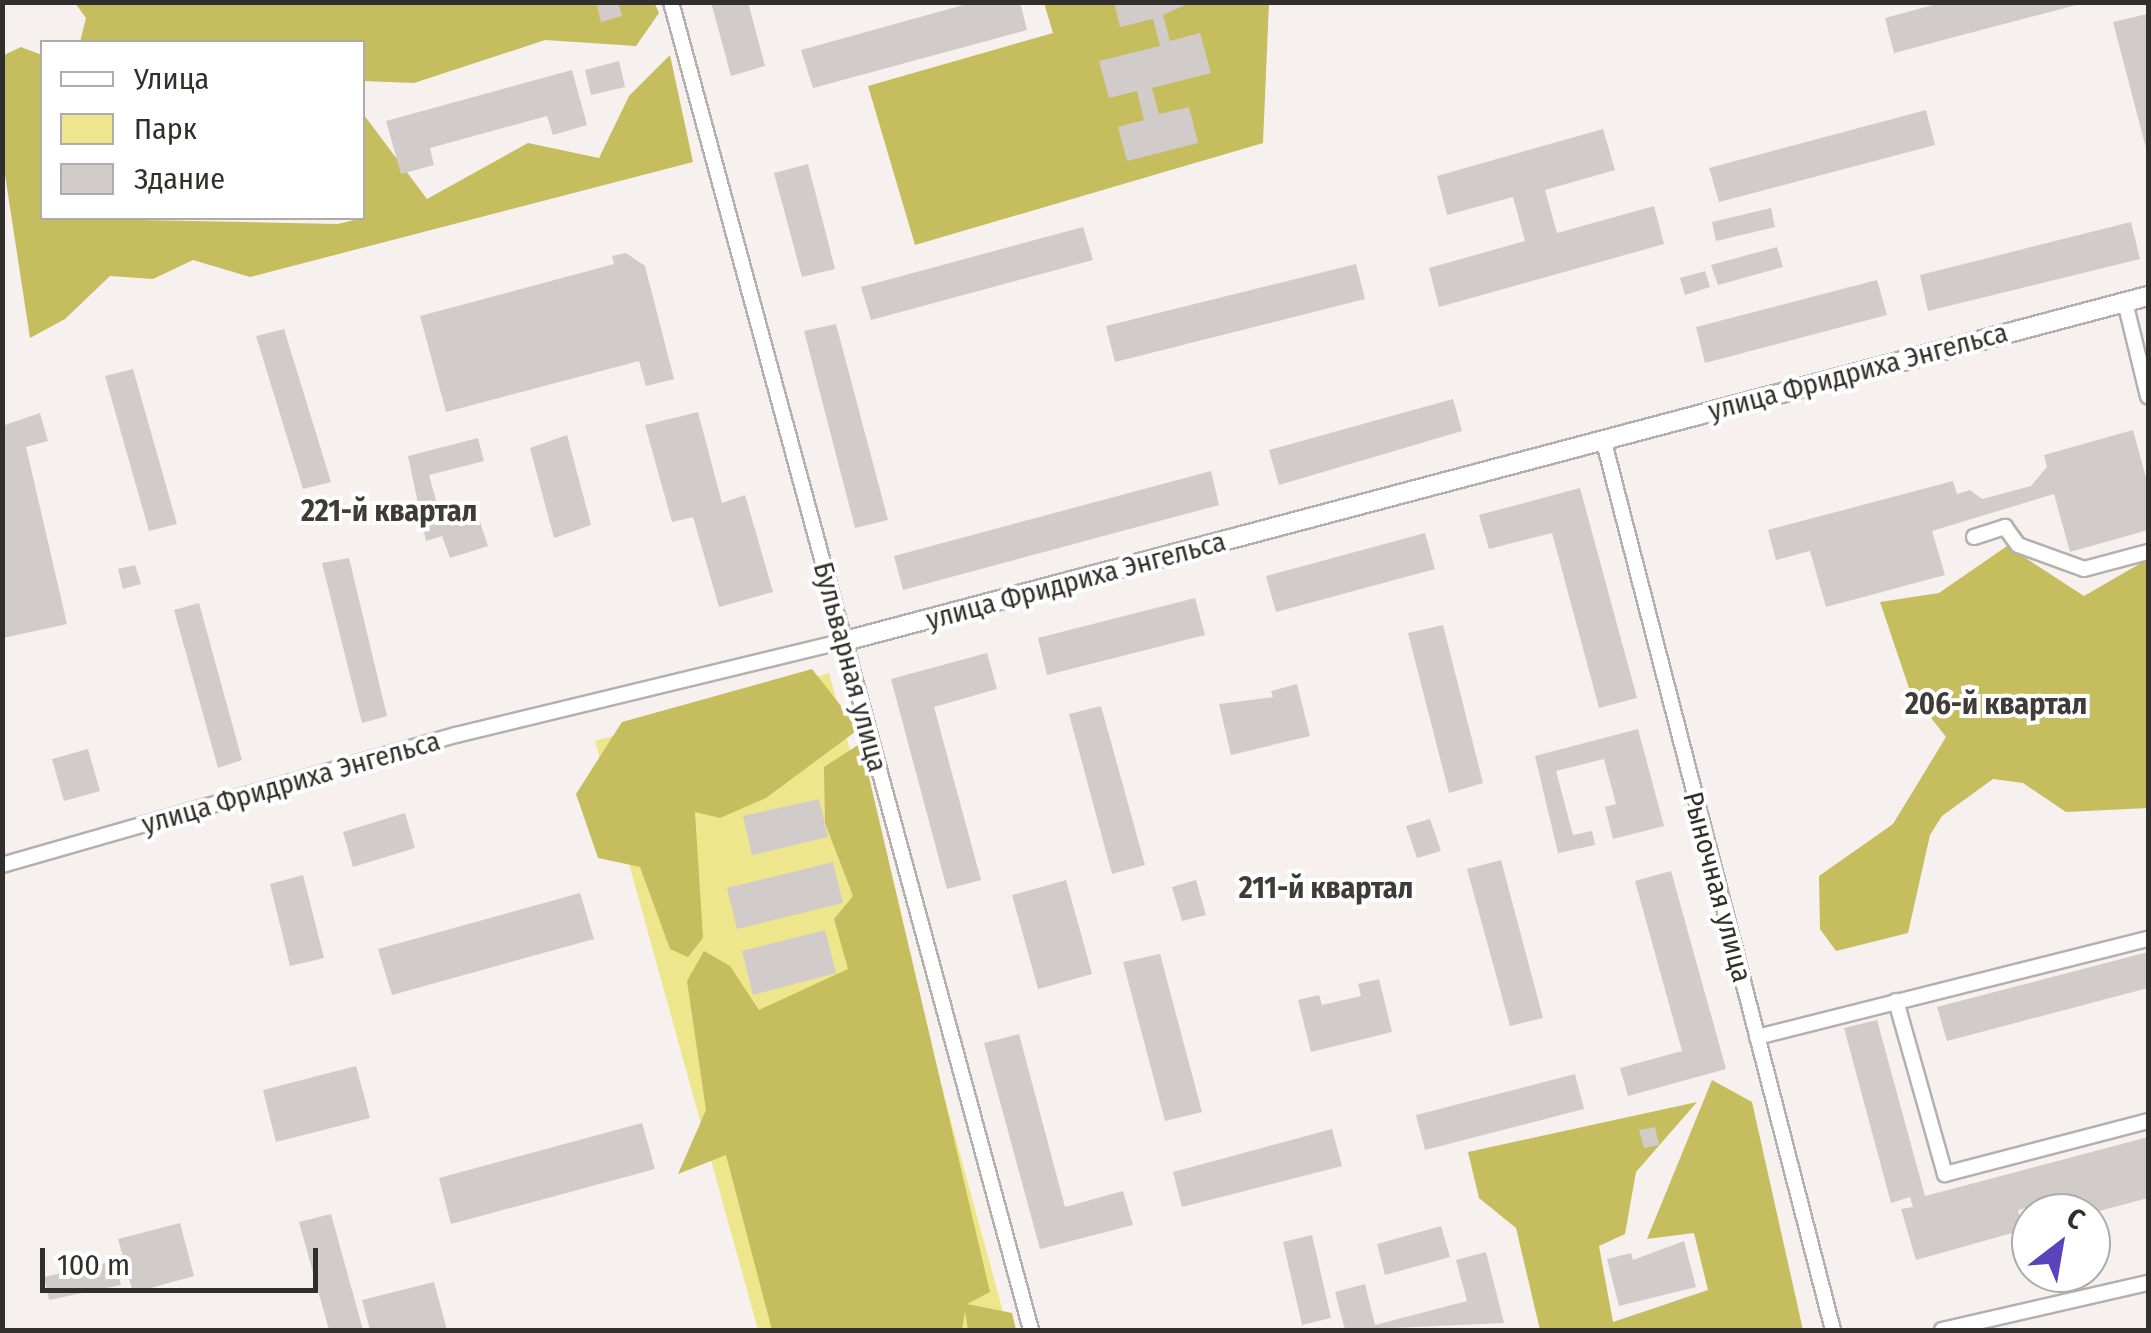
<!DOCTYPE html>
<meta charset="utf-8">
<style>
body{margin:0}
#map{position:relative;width:2151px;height:1333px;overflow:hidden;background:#f6f1ee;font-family:"Fira Sans Condensed",sans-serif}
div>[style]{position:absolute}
.green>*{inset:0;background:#eee68d}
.forest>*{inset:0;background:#c6bd5e}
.building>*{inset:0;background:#d1cbca}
.roads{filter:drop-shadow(2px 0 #b5b0ad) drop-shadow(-2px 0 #b5b0ad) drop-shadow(0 2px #b5b0ad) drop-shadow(0 -2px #b5b0ad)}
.minor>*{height:14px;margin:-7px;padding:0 7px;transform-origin:7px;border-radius:7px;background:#fff}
.tertiary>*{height:18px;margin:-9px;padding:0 9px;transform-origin:9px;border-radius:9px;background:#fff}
span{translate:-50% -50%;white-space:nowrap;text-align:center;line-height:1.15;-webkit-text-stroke:8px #fff;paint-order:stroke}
.street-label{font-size:28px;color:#312f2d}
.neighbourhood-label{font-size:30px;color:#3f3b39;font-weight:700}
.frame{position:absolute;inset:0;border:5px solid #312f2d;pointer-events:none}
.legend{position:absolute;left:40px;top:40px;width:325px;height:180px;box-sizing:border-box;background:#fff;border:2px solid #adacab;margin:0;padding:12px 18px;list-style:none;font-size:30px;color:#312f2d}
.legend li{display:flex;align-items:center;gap:20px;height:50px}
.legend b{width:50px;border:2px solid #adacab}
.north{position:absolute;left:2011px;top:1193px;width:100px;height:100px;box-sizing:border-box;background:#fff;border:2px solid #adacab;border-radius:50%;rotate:31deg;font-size:28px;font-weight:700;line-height:40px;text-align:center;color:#312f2d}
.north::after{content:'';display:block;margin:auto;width:35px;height:45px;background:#5944bc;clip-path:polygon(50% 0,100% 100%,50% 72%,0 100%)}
.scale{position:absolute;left:40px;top:1248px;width:278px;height:45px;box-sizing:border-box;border:5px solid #312f2d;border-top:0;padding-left:12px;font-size:30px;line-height:35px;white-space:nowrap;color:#312f2d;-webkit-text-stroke:8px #fff;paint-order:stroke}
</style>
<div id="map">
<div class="green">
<i style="clip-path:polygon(829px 673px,1008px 1330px,758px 1330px,595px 741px)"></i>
</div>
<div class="forest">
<i style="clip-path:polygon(654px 2px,659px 13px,636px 46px,545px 40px,414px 83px,363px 81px,362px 42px,80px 42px,86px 18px,75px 3px)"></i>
<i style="clip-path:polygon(1044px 3px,1269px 3px,1263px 143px,915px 245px,868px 86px,1053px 33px)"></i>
<i style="clip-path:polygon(21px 47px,42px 55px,42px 218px,338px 224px,362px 218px,364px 115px,427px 199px,528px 143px,599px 158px,629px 96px,670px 55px,693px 162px,250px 277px,193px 260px,153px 279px,110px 276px,65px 319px,30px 338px,3px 162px,2px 56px)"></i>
<i style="clip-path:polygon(2007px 546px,2084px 596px,2148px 559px,2148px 808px,2066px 812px,2023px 783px,1993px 779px,1942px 816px,1930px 835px,1908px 933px,1836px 951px,1820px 929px,1819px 876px,1893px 824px,1946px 737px,1910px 691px,1880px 602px,1939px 593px)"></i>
<i style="clip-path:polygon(812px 669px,859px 729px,766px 798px,720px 818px,695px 812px,703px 938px,688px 957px,670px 949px,640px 867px,598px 858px,576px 794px,622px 722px)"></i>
<i style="clip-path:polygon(861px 743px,990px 1292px,967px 1304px,1012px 1313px,1016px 1330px,968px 1330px,965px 1311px,962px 1330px,772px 1330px,726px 1155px,678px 1174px,706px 1110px,687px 981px,704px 951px,730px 966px,759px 1010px,848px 969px,834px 919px,853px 896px,825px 823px,824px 767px)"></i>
<i style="clip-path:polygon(1712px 1080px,1752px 1102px,1803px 1330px,1540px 1330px,1516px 1228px,1479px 1198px,1468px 1152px,1697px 1102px,1636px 1172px,1625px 1234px,1599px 1246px,1613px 1322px,1708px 1290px,1694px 1233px,1647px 1239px)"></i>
</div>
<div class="building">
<i style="clip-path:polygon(596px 2px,618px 2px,622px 16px,601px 22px)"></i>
<i style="clip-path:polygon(711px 2px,748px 2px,765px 66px,731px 76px)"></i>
<i style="clip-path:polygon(974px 2px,1020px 2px,1027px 30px,813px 88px,801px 50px)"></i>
<i style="clip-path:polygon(1114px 2px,1192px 2px,1163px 15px,1170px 41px,1200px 33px,1211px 73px,1152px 88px,1159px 114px,1189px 107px,1198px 143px,1127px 161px,1118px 127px,1144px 120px,1137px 91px,1109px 98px,1099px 61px,1160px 46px,1153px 19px,1120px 27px)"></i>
<i style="clip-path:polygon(1944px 2px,2079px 2px,2080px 4px,1894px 53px,1885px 18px)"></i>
<i style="clip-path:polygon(2147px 14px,2148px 21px,2147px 152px,2113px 22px)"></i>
<i style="clip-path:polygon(619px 61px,625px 87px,591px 95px,585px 70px)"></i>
<i style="clip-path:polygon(572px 70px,587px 125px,553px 135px,547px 116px,430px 148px,434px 165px,401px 174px,386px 121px)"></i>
<i style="clip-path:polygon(1926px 110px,1935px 145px,1719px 202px,1709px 168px)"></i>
<i style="clip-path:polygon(1603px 129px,1615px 170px,1545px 190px,1557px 233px,1654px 206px,1664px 244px,1439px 307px,1429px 268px,1525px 241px,1513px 197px,1447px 215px,1437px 176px)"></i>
<i style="clip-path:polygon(808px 164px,835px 269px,802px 277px,774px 173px)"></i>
<i style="clip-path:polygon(1771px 208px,1775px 227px,1716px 241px,1712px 222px)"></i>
<i style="clip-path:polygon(2131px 222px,2140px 259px,1928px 311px,1920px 275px)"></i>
<i style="clip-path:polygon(1083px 227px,1093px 260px,871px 320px,861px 287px)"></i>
<i style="clip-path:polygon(1777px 247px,1783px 267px,1718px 285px,1711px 265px)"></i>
<i style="clip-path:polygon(626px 253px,645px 266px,674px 379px,646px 386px,639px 361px,446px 412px,420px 316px,614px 264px,612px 256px)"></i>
<i style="clip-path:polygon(1356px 264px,1365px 299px,1115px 362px,1106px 326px)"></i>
<i style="clip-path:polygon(1705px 271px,1710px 287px,1685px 295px,1680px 278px)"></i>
<i style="clip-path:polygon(1877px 280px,1887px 315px,1705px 363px,1696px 327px)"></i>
<i style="clip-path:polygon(836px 324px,888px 520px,855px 528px,804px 331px)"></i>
<i style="clip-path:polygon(284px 329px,331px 482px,303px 489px,256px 336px)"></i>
<i style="clip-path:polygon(133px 369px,177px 524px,149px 531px,105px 376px)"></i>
<i style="clip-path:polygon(1453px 399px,1462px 431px,1279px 485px,1269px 450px)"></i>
<i style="clip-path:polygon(698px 412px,722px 503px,745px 495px,773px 592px,719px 607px,693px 517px,672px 522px,645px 425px)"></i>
<i style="clip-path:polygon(40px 413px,48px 441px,26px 447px,67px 624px,3px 638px,2px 426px)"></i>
<i style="clip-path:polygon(2133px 430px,2148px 485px,2148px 530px,2070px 552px,2054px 494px,1932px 531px,1945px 575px,1826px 607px,1810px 551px,1776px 560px,1768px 530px,1953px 481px,1957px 494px,1970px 490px,1982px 499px,2031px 486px,2047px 467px,2044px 455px)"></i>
<i style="clip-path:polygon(567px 435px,591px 525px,554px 538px,530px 448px)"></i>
<i style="clip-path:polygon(478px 438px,484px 461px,429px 475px,442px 522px,476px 510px,488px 546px,450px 558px,442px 536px,426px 541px,408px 456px)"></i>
<i style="clip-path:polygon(1211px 471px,1219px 505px,903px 590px,894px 556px)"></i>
<i style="clip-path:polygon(1580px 488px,1637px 698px,1599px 708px,1552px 533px,1489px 549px,1479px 515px)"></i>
<i style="clip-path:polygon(1425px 533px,1435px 569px,1276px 612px,1266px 576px)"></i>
<i style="clip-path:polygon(349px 558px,387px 716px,362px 723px,322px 563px)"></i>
<i style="clip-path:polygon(135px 565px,141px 584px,123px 589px,118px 569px)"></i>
<i style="clip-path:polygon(1195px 598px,1205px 635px,1047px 675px,1038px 638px)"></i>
<i style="clip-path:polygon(199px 603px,242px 760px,218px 768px,174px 610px)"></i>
<i style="clip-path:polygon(1443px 625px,1483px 783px,1449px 793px,1408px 633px)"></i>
<i style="clip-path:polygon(987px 653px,997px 689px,934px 707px,981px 880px,947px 889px,891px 679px)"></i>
<i style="clip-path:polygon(1297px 684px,1310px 736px,1231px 755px,1219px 704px,1273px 697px,1271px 691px)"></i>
<i style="clip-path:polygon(1101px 706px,1145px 865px,1112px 874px,1069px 714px)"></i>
<i style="clip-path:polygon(1638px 729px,1664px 826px,1613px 839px,1605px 807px,1616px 804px,1604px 759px,1556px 771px,1573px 835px,1592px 831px,1595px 845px,1558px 853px,1535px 756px)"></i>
<i style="clip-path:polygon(88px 749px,100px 791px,64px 801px,52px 759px)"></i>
<i style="clip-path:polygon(819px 799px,828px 837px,752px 855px,743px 816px)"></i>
<i style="clip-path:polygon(405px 813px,415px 848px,353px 867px,343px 832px)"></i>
<i style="clip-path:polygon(1430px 819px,1441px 851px,1417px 858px,1406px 826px)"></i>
<i style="clip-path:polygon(1501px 860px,1543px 1018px,1510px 1026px,1467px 869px)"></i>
<i style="clip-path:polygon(833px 862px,843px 903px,737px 929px,727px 888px)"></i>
<i style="clip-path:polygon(1671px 871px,1726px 1069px,1628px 1096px,1620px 1068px,1682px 1051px,1635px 881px)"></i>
<i style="clip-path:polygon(303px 875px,324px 958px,290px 966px,270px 884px)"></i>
<i style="clip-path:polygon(1066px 880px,1092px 974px,1038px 989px,1012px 895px)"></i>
<i style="clip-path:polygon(1196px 880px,1206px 915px,1182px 921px,1172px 887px)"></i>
<i style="clip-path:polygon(580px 893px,594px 939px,392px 995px,378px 949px)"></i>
<i style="clip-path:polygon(825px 930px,836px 973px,753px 995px,742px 951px)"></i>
<i style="clip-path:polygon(2148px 952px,2148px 988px,1947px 1041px,1937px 1007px)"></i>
<i style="clip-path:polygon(1160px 954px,1202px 1112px,1165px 1121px,1123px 962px)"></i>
<i style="clip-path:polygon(1379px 979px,1392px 1032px,1311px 1052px,1298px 1000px,1319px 995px,1322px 1005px,1361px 996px,1358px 984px)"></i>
<i style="clip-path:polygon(1877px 1020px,1925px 1196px,2148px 1137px,2148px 1198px,2092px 1213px,2062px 1213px,2059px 1199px,2018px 1210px,2023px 1230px,1916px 1260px,1901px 1209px,1913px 1207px,1910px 1197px,1891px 1203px,1844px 1028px)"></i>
<i style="clip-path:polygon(1019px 1034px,1065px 1207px,1123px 1191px,1133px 1225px,1040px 1249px,984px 1043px)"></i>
<i style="clip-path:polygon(356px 1066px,370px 1118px,276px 1142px,263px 1090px)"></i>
<i style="clip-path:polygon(1575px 1074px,1584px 1109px,1425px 1150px,1416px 1115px)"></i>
<i style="clip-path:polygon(642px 1123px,655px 1169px,451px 1224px,439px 1178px)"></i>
<i style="clip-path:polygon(1655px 1127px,1659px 1145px,1644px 1148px,1639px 1130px)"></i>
<i style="clip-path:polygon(1332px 1129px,1342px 1166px,1182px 1207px,1173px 1172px)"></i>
<i style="clip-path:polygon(331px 1214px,363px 1330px,329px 1330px,299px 1222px)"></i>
<i style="clip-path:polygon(180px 1223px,194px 1276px,133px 1293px,118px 1239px)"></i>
<i style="clip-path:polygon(1441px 1226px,1450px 1257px,1385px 1275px,1377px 1244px)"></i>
<i style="clip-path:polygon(1312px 1235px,1331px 1318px,1302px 1325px,1283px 1242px)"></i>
<i style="clip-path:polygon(1684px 1241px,1696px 1287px,1619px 1306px,1607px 1259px,1631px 1253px,1633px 1260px)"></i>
<i style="clip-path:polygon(1486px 1252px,1504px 1323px,1345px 1330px,1335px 1292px,1365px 1284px,1375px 1325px,1467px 1301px,1456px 1260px)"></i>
<i style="clip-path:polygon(115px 1261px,121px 1285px,49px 1300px,44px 1277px)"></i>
<i style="clip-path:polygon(434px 1282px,447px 1330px,370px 1330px,362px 1300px)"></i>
</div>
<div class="roads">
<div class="minor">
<i style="left:671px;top:2px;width:1376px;rotate:74.83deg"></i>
<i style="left:2125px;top:302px;width:97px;rotate:76.3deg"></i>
<i style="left:1604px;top:442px;width:917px;rotate:75.54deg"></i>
<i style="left:1974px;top:537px;width:33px;rotate:-18deg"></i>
<i style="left:2005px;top:527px;width:22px;rotate:54deg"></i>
<i style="left:2018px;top:545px;width:70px;rotate:20deg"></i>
<i style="left:2084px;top:569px;width:66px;rotate:-14.9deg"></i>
<i style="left:2px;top:865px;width:472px;rotate:-16deg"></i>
<i style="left:456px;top:735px;width:400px;rotate:-13.6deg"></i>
<i style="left:1896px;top:1001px;width:180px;rotate:74.2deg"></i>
<i style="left:1945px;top:1174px;width:210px;rotate:-14.6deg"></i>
<i style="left:1757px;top:1037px;width:403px;rotate:-14.1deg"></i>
<i style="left:1942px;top:1330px;width:211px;rotate:-12.9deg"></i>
</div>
<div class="tertiary">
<i style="left:845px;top:641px;width:1348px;rotate:-14.83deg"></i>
</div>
</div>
<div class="street-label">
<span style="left:1858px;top:372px;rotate:-15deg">улица Фридриха Энгельса</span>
<span style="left:1076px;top:581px;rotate:-15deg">улица Фридриха Энгельса</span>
<span style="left:850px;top:667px;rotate:75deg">Бульварная улица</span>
<span style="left:291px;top:783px;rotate:-16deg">улица Фридриха Энгельса</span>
<span style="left:1717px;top:887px;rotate:75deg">Рыночная улица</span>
</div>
<div class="neighbourhood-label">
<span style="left:389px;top:511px">221-й квартал</span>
<span style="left:1996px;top:704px">206-й квартал</span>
<span style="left:1326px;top:888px">211-й квартал</span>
</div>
<div class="frame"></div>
<ul class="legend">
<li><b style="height:12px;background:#fff"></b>Улица</li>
<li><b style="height:28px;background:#eee68d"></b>Парк</li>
<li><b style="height:28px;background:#d1cbca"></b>Здание</li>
</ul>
<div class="north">С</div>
<div class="scale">100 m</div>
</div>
